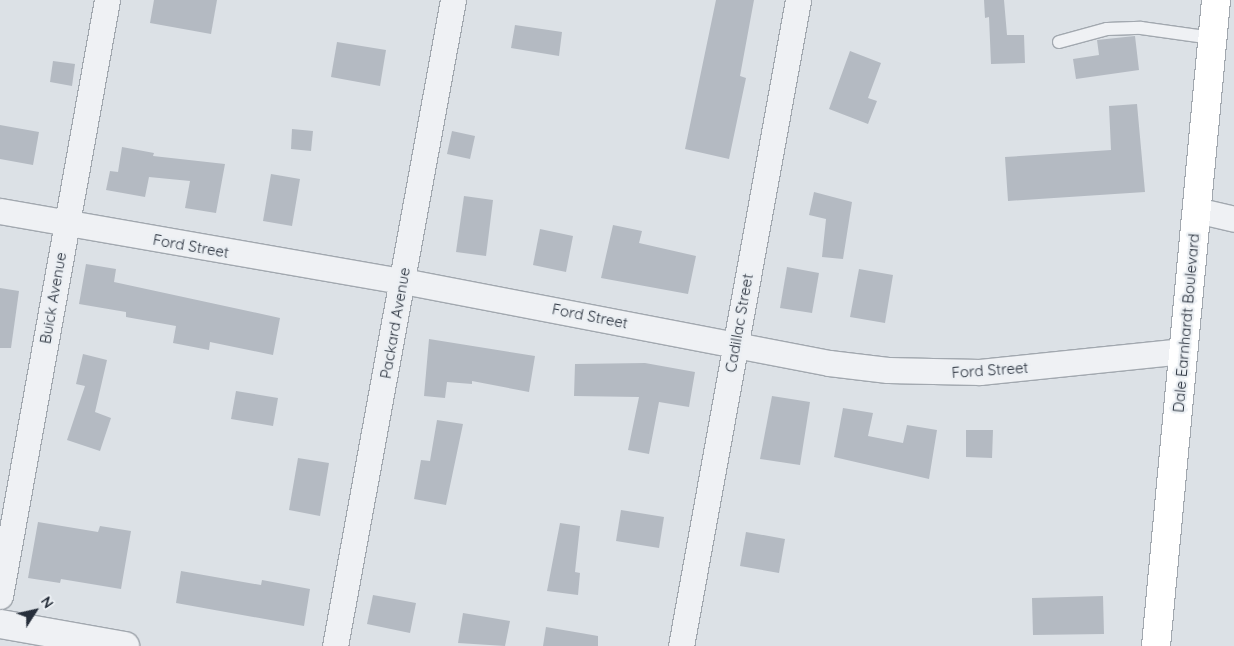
<!DOCTYPE html>
<style>
body{margin:0}
#map{position:relative;width:1234px;height:646px;overflow:hidden;background:#dce1e6;font-family:Quicksand,sans-serif}
div>[style]{position:absolute}
.building>*{inset:0;background:#b4bac2}
.roads{filter:drop-shadow(1px 0 #a2a8af) drop-shadow(-1px 0 #a2a8af) drop-shadow(0 1px #a2a8af) drop-shadow(0 -1px #a2a8af)}
.service>*{height:12px;margin:-6px;padding:0 6px;transform-origin:6px;border-radius:6px;background:#eff1f4}
.minor>*{height:25px;margin:-12.5px;padding:0 12.5px;transform-origin:12.5px;border-radius:12.5px;background:#eff1f4}
.tertiary>*{height:28px;margin:-14px;padding:0 14px;transform-origin:14px;border-radius:14px;background:#eff1f4}
.primary>*{height:28px;margin:-14px;padding:0 14px;transform-origin:14px;border-radius:14px;background:#fff}
span{translate:-50% -50%;white-space:nowrap;text-align:center;line-height:1.15;-webkit-text-stroke:4.5px #ebeff3;paint-order:stroke}
.street-label{font-size:15px;color:#272f3b}
.north{position:absolute;left:10px;top:586px;width:50px;height:50px;-webkit-text-stroke:4px #ebeff3;paint-order:stroke;rotate:55deg;font-size:14px;font-weight:700;line-height:20px;text-align:center;color:#272f3b}
.north::after{content:'';display:block;margin:auto;width:18px;height:22px;background:#272f3b;clip-path:polygon(50% 0,100% 100%,50% 72%,0 100%)}
</style>
<div id="map">
<div class="building">
<i style="clip-path:polygon(154px 0,217px 0,211px 34px,150px 23px)"></i>
<i style="clip-path:polygon(716px 0,754px 0,740px 76px,746px 78px,729px 159px,685px 149px)"></i>
<i style="clip-path:polygon(984px 0,1004px 0,1007px 35px,1024px 35px,1025px 63px,991px 64px,989px 17px,985px 18px)"></i>
<i style="clip-path:polygon(515px 25px,562px 32px,559px 56px,511px 48px)"></i>
<i style="clip-path:polygon(1135px 36px,1139px 70px,1076px 79px,1073px 59px,1099px 55px,1097px 40px)"></i>
<i style="clip-path:polygon(337px 42px,386px 50px,380px 86px,331px 77px)"></i>
<i style="clip-path:polygon(850px 51px,881px 63px,868px 98px,877px 101px,868px 124px,829px 109px)"></i>
<i style="clip-path:polygon(53px 61px,75px 64px,72px 86px,50px 82px)"></i>
<i style="clip-path:polygon(1137px 104px,1145px 192px,1008px 201px,1005px 157px,1111px 150px,1109px 106px)"></i>
<i style="clip-path:polygon(0 125px,39px 132px,33px 165px,0 159px)"></i>
<i style="clip-path:polygon(292px 129px,313px 131px,311px 151px,291px 149px)"></i>
<i style="clip-path:polygon(452px 131px,475px 136px,470px 159px,447px 154px)"></i>
<i style="clip-path:polygon(122px 147px,154px 153px,153px 156px,225px 164px,216px 213px,185px 208px,190px 181px,149px 177px,145px 197px,106px 190px,110px 171px,118px 172px)"></i>
<i style="clip-path:polygon(271px 174px,300px 179px,292px 226px,263px 221px)"></i>
<i style="clip-path:polygon(814px 192px,852px 202px,843px 259px,822px 257px,826px 219px,809px 215px)"></i>
<i style="clip-path:polygon(464px 196px,493px 200px,486px 256px,456px 252px)"></i>
<i style="clip-path:polygon(613px 225px,642px 231px,639px 243px,696px 256px,688px 294px,601px 278px)"></i>
<i style="clip-path:polygon(540px 229px,573px 236px,566px 272px,533px 265px)"></i>
<i style="clip-path:polygon(86px 264px,116px 269px,114px 282px,280px 318px,273px 355px,210px 342px,209px 350px,173px 343px,176px 326px,126px 317px,126px 312px,79px 304px)"></i>
<i style="clip-path:polygon(787px 267px,819px 273px,812px 313px,780px 308px)"></i>
<i style="clip-path:polygon(859px 269px,893px 275px,885px 323px,850px 317px)"></i>
<i style="clip-path:polygon(0 288px,19px 291px,11px 348px,0 348px)"></i>
<i style="clip-path:polygon(429px 339px,535px 356px,529px 392px,472px 381px,472px 384px,447px 382px,445px 398px,424px 396px)"></i>
<i style="clip-path:polygon(83px 354px,107px 360px,95px 412px,111px 418px,100px 451px,67px 440px,85px 386px,76px 384px)"></i>
<i style="clip-path:polygon(645px 363px,695px 372px,689px 407px,659px 402px,649px 454px,628px 450px,639px 397px,574px 396px,575px 364px)"></i>
<i style="clip-path:polygon(236px 391px,278px 398px,273px 426px,231px 419px)"></i>
<i style="clip-path:polygon(772px 396px,810px 402px,800px 465px,760px 459px)"></i>
<i style="clip-path:polygon(843px 408px,873px 413px,868px 436px,903px 443px,907px 425px,937px 430px,929px 479px,834px 457px)"></i>
<i style="clip-path:polygon(437px 420px,463px 424px,446px 505px,414px 499px,421px 460px,430px 461px)"></i>
<i style="clip-path:polygon(966px 430px,993px 430px,992px 458px,966px 457px)"></i>
<i style="clip-path:polygon(298px 458px,329px 463px,320px 516px,289px 510px)"></i>
<i style="clip-path:polygon(621px 510px,664px 517px,659px 548px,616px 541px)"></i>
<i style="clip-path:polygon(38px 522px,98px 532px,100px 526px,131px 531px,121px 589px,61px 579px,60px 583px,28px 578px)"></i>
<i style="clip-path:polygon(560px 523px,580px 526px,575px 572px,580px 573px,578px 595px,547px 591px)"></i>
<i style="clip-path:polygon(746px 532px,785px 539px,779px 573px,740px 566px)"></i>
<i style="clip-path:polygon(181px 571px,261px 585px,262px 580px,310px 589px,304px 626px,176px 603px)"></i>
<i style="clip-path:polygon(373px 595px,416px 603px,410px 633px,367px 624px)"></i>
<i style="clip-path:polygon(1103px 596px,1104px 634px,1033px 635px,1032px 598px)"></i>
<i style="clip-path:polygon(463px 613px,510px 621px,505px 646px,458px 643px)"></i>
<i style="clip-path:polygon(546px 627px,598px 636px,598px 646px,543px 646px)"></i>
</div>
<div class="roads">
<div class="service">
<i style="left:1059px;top:42px;width:50px;rotate:-15.2deg"></i>
<i style="left:1107px;top:29px;width:34px;rotate:-2deg"></i>
<i style="left:1141px;top:28px;width:72px;rotate:8deg"></i>
</div>
<div class="minor">
<i style="left:1196px;top:210px;width:39px;rotate:13deg"></i>
<i style="left:0;top:211px;width:409px;rotate:9.9deg"></i>
<i style="left:403px;top:281px;width:434px;rotate:10.9deg"></i>
<i style="left:829px;top:363px;width:59px;rotate:6.8deg"></i>
<i style="left:888px;top:370px;width:92px;rotate:1.2deg"></i>
<i style="left:980px;top:372px;width:204px;rotate:-5.9deg"></i>
<i style="left:0;top:596px;width:606px;rotate:-79.82deg"></i>
<i style="left:335px;top:646px;width:657px;rotate:-79.65deg"></i>
<i style="left:681px;top:646px;width:657px;rotate:-79.73deg"></i>
</div>
<div class="tertiary">
<i style="left:0;top:624px;width:127px;rotate:10deg"></i>
</div>
<div class="primary">
<i style="left:1156px;top:646px;width:649px;rotate:-84.69deg"></i>
</div>
</div>
<div class="street-label">
<span style="left:191px;top:246px;rotate:10deg">Ford Street</span>
<span style="left:53px;top:298px;rotate:-80deg">Buick Avenue</span>
<span style="left:590px;top:316px;rotate:11deg">Ford Street</span>
<span style="left:395px;top:323px;rotate:-80deg">Packard Avenue</span>
<span style="left:739px;top:323px;rotate:-80deg">Cadillac Street</span>
<span style="left:1186px;top:323px;rotate:-85deg">Dale Earnhardt Boulevard</span>
<span style="left:990px;top:370px;rotate:-4deg">Ford Street</span>
</div>
<div class="north">N</div>
</div>
